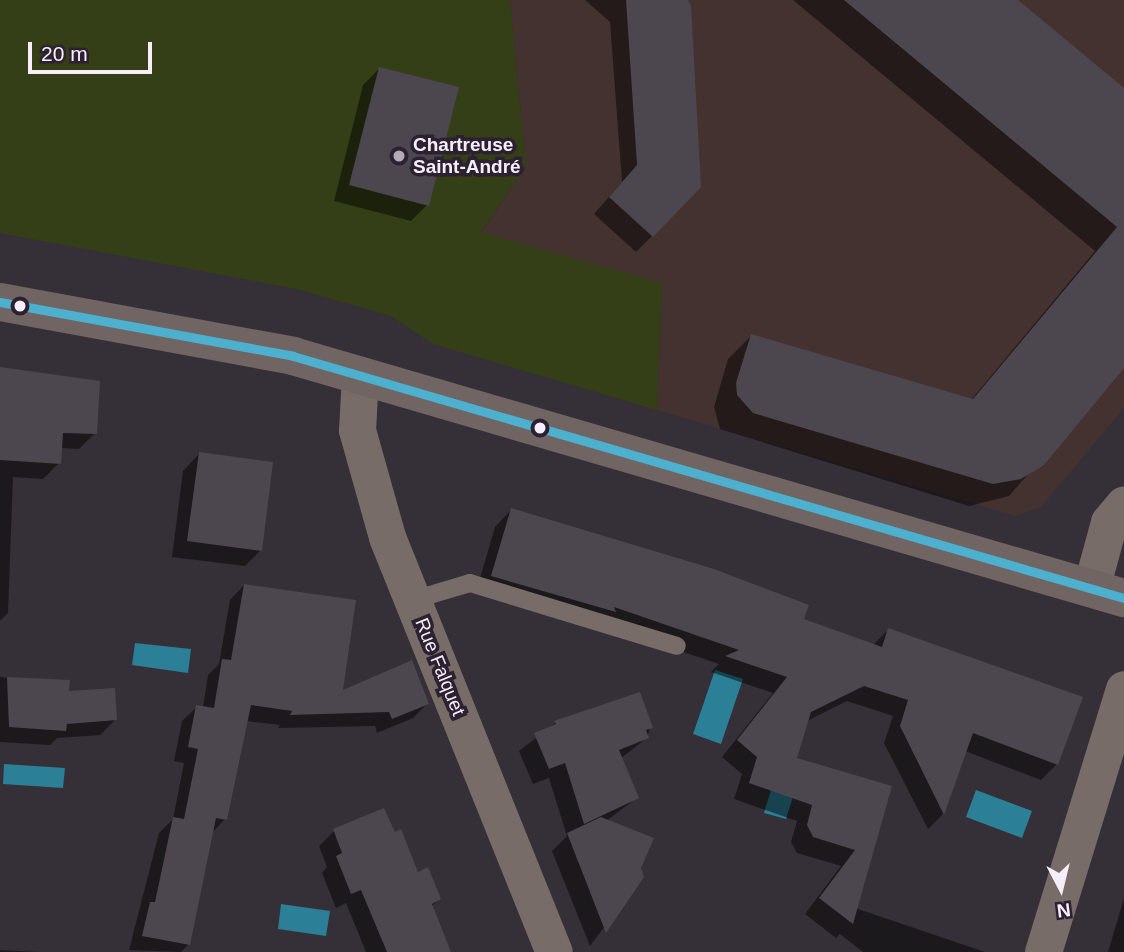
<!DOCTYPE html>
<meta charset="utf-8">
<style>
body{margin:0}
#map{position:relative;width:1124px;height:952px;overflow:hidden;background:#352f38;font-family:Arial,sans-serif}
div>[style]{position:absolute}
.education>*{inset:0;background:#443230}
.green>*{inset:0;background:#353f17}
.water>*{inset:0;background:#2b7f97}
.shadow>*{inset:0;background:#0007}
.building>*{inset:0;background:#4c474e}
.service>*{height:18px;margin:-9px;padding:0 9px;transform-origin:9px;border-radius:9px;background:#776c68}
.minor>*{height:37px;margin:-18.5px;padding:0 18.5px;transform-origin:18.5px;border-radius:18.5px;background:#776c68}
.secondary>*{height:38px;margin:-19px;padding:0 19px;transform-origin:19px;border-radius:19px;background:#706563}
.bus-1>*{height:9px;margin:-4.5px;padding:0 4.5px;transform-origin:4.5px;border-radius:4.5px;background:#4db0ce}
.dots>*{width:19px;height:19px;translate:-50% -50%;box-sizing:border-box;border:4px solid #2c2131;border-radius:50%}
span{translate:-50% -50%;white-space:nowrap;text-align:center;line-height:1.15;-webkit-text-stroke:7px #2c2131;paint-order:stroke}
.poi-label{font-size:19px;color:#f6eef9;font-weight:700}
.left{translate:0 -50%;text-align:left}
.street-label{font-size:19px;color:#f6eef9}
.north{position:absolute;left:1026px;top:854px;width:70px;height:70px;-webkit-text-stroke:5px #2c2131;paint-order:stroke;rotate:173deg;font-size:19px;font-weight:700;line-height:28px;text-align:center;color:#f6eef9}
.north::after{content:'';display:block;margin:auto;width:24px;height:32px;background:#f6eef9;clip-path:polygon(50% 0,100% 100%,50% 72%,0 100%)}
.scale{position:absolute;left:28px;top:42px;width:124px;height:32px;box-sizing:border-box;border:4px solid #f6eef9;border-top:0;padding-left:9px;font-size:21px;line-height:24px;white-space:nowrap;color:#f6eef9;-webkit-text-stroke:5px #2c2131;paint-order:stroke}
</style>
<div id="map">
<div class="education">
<i style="clip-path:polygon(510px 0,1124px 0,1124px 408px,1041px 507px,1015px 516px,657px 410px,662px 283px,481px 233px,526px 167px)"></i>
</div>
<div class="green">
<i style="clip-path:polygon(0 0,510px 0,526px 167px,481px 232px,662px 283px,657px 410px,433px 344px,391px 316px,297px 289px,0 233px)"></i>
</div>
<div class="water">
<i style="clip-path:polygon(135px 643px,191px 649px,188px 673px,132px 665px)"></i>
<i style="clip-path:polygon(715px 670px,743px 679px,721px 744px,693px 734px)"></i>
<i style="clip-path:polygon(4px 764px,65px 768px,63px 788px,3px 784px)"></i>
<i style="clip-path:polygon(779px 764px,801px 771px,786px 819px,764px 813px)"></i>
<i style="clip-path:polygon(976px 790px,1032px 811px,1022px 838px,966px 817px)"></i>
<i style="clip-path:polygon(281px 904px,330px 911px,326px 936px,278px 929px)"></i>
</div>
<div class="shadow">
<i style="clip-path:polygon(585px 0,687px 0,652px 236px,636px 252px,594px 214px,622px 182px,610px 22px)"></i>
<i style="clip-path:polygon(793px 0,1015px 0,1124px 90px,1124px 366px,1009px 496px,969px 506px,720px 429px,714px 407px,728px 359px,751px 336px,971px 400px,1095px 251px)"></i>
<i style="clip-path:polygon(379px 69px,427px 205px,411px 221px,334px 201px,363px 85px)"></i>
<i style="clip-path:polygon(0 369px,95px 433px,79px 449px,60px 448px,59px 463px,43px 479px,13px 477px,8px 613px,0 621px)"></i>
<i style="clip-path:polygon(199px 454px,261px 550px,245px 566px,172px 557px,183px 471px)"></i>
<i style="clip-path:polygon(511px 510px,872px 646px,888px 630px,1057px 764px,1041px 780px,965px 751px,943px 814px,928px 829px,884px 743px,893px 716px,847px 701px,807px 721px,795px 760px,890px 788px,855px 908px,985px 952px,863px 952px,840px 934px,836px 938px,805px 914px,841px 866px,797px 853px,791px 842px,797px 821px,734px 799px,742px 774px,722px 757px,773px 693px,711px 672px,719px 664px,601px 624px,476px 592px,495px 527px)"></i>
<i style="clip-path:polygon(244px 585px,341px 692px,427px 704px,413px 718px,377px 733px,375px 726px,278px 728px,280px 725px,246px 721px,225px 819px,211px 834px,189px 944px,181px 952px,129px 950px,159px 833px,173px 819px,184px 763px,174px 761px,182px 721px,197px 707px,203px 708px,208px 675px,219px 664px,230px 600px)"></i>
<i style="clip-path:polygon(0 677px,68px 682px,67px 693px,115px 720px,100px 735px,57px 738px,50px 745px,0 742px)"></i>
<i style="clip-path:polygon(555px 723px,650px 728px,647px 738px,621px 758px,637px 798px,606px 821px,642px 877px,590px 946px,552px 851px,567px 836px,549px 778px,533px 784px,519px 751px)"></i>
<i style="clip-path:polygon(334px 831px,394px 835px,417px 874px,439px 899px,431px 907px,450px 952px,366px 952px,346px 903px,336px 908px,322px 873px,327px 867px,319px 846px)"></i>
<i style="clip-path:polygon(1124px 898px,1124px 952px,1108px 952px)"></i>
<i style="clip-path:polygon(0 950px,39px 952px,0 952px)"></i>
</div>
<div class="building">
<i style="clip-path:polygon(626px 0,688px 0,691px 6px,701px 187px,653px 237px,609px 197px,637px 165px)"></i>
<i style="clip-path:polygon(844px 0,1018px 0,1124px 88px,1124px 368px,1044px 465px,1021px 479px,993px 484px,753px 413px,737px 395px,736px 383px,751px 334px,973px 399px,1117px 227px)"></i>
<i style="clip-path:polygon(379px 67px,459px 87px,429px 206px,349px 185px)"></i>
<i style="clip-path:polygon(0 367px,100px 381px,97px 434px,63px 433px,61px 464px,0 460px)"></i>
<i style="clip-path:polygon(199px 452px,273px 462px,262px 551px,187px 541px)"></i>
<i style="clip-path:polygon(511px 508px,714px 569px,809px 605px,804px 619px,882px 647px,888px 628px,1083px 697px,1058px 765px,973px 733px,944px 815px,900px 726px,908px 700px,864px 686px,811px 712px,797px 758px,892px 786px,853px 924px,819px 898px,855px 850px,813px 837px,807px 825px,812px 805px,749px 783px,757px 757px,737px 740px,787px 677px,725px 656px,739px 650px,614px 607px,616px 612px,491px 576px)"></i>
<i style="clip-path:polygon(244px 584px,356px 600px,343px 690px,412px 660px,429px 704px,392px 719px,389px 712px,290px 715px,292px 711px,251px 705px,227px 820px,216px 818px,190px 945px,142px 936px,150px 902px,155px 902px,173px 817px,184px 819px,198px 749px,188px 747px,196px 705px,214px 708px,222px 659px,231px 660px)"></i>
<i style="clip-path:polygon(7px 677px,70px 680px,69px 691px,115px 688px,117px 720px,67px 724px,66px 731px,9px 727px)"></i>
<i style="clip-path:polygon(640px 692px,653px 728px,646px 730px,649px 738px,619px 750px,639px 798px,584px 824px,565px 763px,549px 769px,534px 733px,556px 724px,554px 721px)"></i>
<i style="clip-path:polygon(384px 808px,395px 832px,401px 829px,418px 872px,428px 867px,441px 899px,432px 904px,451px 952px,387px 952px,361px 890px,351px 894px,336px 856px,342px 853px,333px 829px)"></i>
<i style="clip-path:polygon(601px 817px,654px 838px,641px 868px,644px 877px,606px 933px,567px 833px)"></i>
</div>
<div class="service">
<i style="left:413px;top:600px;width:59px;rotate:-16.6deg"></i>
<i style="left:470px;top:583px;width:216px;rotate:16.9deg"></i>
</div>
<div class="minor">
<i style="left:360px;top:375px;width:55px;rotate:93.1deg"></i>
<i style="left:357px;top:430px;width:111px;rotate:74.3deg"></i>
<i style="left:387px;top:537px;width:447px;rotate:68.1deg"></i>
<i style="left:1091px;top:588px;width:68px;rotate:-74.7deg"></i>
<i style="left:1109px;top:522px;width:23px;rotate:-50deg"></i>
<i style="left:1043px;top:952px;width:275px;rotate:-72.9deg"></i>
</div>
<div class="secondary">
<i style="left:0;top:302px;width:298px;rotate:10.4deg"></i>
<i style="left:293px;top:356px;width:866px;rotate:16.24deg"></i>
</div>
<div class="bus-1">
<i style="left:0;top:302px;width:298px;rotate:10.4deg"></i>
<i style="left:293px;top:356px;width:866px;rotate:16.24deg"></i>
</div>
<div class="dots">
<i style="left:399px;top:156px;background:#b2abb5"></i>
<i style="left:20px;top:306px;background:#f6eef9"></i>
<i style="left:540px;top:428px;background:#f6eef9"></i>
</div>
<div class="poi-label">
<span class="left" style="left:413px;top:156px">Chartreuse<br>Saint-André</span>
</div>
<div class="street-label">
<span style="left:440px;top:667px;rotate:68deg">Rue Falquet</span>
</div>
<div class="north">N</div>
<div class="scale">20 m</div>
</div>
